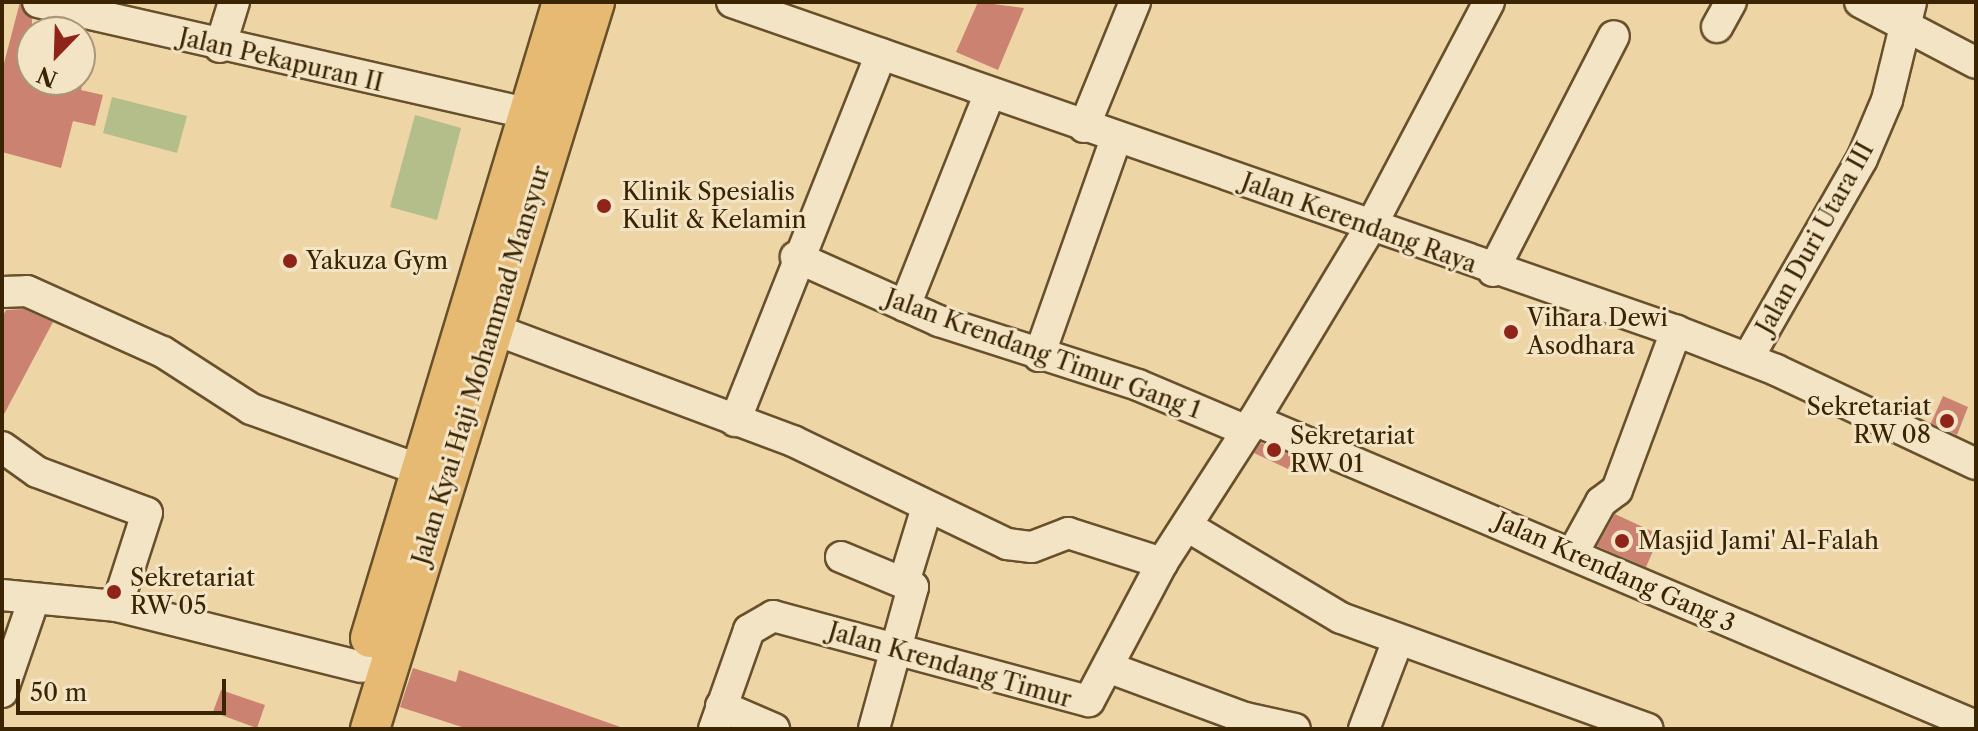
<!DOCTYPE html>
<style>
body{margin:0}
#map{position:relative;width:1978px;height:731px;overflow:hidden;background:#edd5a6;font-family:"Libre Caslon Text",serif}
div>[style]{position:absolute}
.green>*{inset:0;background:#b3be8a}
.building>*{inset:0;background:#cb8271}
.roads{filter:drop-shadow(2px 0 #67502b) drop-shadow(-2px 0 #67502b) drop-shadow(0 2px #67502b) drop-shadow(0 -2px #67502b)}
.minor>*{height:30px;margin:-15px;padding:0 15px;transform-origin:15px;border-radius:15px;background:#f3e4c5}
.major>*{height:38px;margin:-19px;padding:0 19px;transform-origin:19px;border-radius:19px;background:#e6ba73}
.dots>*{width:22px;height:22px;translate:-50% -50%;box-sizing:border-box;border:4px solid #f3e4c5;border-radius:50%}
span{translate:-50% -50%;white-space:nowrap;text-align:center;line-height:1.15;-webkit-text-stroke:6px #f3e4c5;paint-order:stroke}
.street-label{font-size:24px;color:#3a2402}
.poi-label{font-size:24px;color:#3a2402}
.left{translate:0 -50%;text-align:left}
.right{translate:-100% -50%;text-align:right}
.frame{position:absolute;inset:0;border:4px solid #3a2402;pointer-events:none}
.north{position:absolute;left:16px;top:16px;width:80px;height:80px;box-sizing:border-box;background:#f3e4c5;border:2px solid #a99777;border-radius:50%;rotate:203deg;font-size:22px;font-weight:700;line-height:32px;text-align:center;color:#3a2402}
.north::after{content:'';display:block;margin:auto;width:28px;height:36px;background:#8f2418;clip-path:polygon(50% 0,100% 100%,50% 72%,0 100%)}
.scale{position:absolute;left:16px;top:679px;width:210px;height:36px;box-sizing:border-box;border:4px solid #3a2402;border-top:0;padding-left:10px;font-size:24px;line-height:28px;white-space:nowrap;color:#3a2402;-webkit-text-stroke:6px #f3e4c5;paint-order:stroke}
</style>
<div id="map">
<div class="green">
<i style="clip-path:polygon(112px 97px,187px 116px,177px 153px,103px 133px)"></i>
<i style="clip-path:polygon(415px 115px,461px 128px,437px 220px,390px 207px)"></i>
</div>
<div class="building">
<i style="clip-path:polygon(20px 2px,32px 19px,32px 80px,84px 80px,81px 90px,103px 95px,95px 126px,73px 121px,61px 168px,2px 152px,2px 71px)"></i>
<i style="clip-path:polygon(978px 2px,1024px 8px,998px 70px,956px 52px)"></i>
<i style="clip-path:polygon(24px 309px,53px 322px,2px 418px,2px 318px,6px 310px)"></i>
<i style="clip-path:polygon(1943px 396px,1968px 407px,1957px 435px,1931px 423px)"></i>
<i style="clip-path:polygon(1261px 443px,1294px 456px,1288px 469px,1254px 453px)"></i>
<i style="clip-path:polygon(1615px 514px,1660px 535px,1646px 567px,1597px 546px)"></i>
<i style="clip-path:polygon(413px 668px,456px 682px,459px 670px,626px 729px,468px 729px,400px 707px)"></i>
<i style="clip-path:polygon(221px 690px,265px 705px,257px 728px,213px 712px)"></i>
</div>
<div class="roads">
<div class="minor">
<i style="left:38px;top:2px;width:499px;rotate:12.8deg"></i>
<i style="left:732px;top:2px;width:1000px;rotate:19.21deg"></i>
<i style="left:1676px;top:331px;width:107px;rotate:21.3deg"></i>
<i style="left:1776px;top:370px;width:221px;rotate:25.2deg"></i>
<i style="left:1489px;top:2px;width:253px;rotate:117.8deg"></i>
<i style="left:1371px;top:226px;width:227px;rotate:121.1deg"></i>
<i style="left:1254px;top:420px;width:784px;rotate:22.97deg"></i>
<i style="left:1860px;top:2px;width:131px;rotate:27.7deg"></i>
<i style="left:1717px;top:27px;width:29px;rotate:-61deg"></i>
<i style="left:220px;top:47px;width:47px;rotate:-72.7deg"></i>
<i style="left:1084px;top:127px;width:135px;rotate:-67.8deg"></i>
<i style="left:1493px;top:271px;width:264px;rotate:-62.8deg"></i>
<i style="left:2px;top:292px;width:25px;rotate:-2deg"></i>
<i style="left:27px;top:291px;width:149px;rotate:24.2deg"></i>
<i style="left:163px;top:352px;width:105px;rotate:32.9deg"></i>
<i style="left:251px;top:409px;width:180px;rotate:19.8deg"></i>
<i style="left:905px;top:306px;width:227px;rotate:-68.3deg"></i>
<i style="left:496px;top:330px;width:317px;rotate:20.5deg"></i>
<i style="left:793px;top:441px;width:237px;rotate:25.7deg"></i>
<i style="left:1007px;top:544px;width:25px;rotate:7deg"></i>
<i style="left:1032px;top:547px;width:39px;rotate:-21deg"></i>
<i style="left:1068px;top:533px;width:99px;rotate:17.7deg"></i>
<i style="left:1039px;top:356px;width:231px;rotate:-70.5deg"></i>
<i style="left:1748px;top:358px;width:229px;rotate:-60.2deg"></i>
<i style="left:1862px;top:159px;width:64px;rotate:-67deg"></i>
<i style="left:1887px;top:100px;width:101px;rotate:-76.2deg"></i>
<i style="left:735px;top:421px;width:395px;rotate:-68.3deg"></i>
<i style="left:2px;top:447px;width:43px;rotate:35.5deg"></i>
<i style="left:37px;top:472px;width:117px;rotate:20.4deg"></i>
<i style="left:147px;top:513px;width:98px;rotate:107.9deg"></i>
<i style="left:1187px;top:526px;width:179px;rotate:30.9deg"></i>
<i style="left:1341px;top:618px;width:326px;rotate:19.9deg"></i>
<i style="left:1574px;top:551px;width:56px;rotate:-61.1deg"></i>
<i style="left:1601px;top:502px;width:20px;rotate:-37deg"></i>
<i style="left:1617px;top:490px;width:170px;rotate:-69.6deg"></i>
<i style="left:841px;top:557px;width:78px;rotate:22.6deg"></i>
<i style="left:913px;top:587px;width:147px;rotate:105.4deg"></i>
<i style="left:905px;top:579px;width:75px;rotate:-73deg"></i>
<i style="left:2px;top:595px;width:116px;rotate:5.5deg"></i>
<i style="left:117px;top:606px;width:252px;rotate:14deg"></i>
<i style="left:1110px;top:668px;width:144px;rotate:20.3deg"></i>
<i style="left:1245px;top:718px;width:51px;rotate:12.4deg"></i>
<i style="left:2px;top:692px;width:95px;rotate:-71deg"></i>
<i style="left:721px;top:706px;width:58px;rotate:23.5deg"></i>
<i style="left:714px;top:729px;width:105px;rotate:-70.5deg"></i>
<i style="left:749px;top:630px;width:28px;rotate:-30deg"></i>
<i style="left:773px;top:616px;width:327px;rotate:15.1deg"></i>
<i style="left:1089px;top:701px;width:156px;rotate:-62.1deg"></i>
<i style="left:1162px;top:563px;width:157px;rotate:-57.2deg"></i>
<i style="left:1247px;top:431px;width:118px;rotate:-157.1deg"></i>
<i style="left:1138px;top:385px;width:209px;rotate:-162.2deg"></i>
<i style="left:939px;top:321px;width:157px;rotate:-155.9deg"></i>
<i style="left:1364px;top:729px;width:95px;rotate:-69.1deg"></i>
</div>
<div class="major">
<i style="left:370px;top:638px;width:664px;rotate:-73.2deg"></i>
<i style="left:370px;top:729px;width:761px;rotate:-72.8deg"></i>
</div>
</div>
<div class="dots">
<i style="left:604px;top:206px;background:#8f2418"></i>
<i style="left:290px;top:261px;background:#8f2418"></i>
<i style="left:1511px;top:332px;background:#8f2418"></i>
<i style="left:1947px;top:421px;background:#8f2418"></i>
<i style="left:1274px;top:450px;background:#8f2418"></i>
<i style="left:1622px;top:541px;background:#8f2418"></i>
<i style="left:114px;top:592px;background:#8f2418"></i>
</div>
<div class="street-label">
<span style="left:281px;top:60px;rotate:13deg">Jalan Pekapuran II</span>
<span style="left:1359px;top:223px;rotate:20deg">Jalan Kerendang Raya</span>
<span style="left:1815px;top:238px;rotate:-61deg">Jalan Duri Utara III</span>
<span style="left:1043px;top:354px;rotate:20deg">Jalan Krendang Timur Gang 1</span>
<span style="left:481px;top:365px;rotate:-73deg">Jalan Kyai Haji Mohammad Mansyur</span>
<span style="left:1615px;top:572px;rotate:24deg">Jalan Krendang Gang 3</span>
<span style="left:950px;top:665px;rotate:16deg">Jalan Krendang Timur</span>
</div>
<div class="poi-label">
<span class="left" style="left:622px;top:206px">Klinik Spesialis<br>Kulit &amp; Kelamin</span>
<span class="left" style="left:306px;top:261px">Yakuza Gym</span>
<span class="left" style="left:1527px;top:332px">Vihara Dewi<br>Asodhara</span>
<span class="right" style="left:1931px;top:421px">Sekretariat<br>RW 08</span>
<span class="left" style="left:1290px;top:450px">Sekretariat<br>RW 01</span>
<span class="left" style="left:1638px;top:541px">Masjid Jami' Al-Falah</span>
<span class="left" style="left:130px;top:592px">Sekretariat<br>RW 05</span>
</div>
<div class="frame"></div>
<div class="north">N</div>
<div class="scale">50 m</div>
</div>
